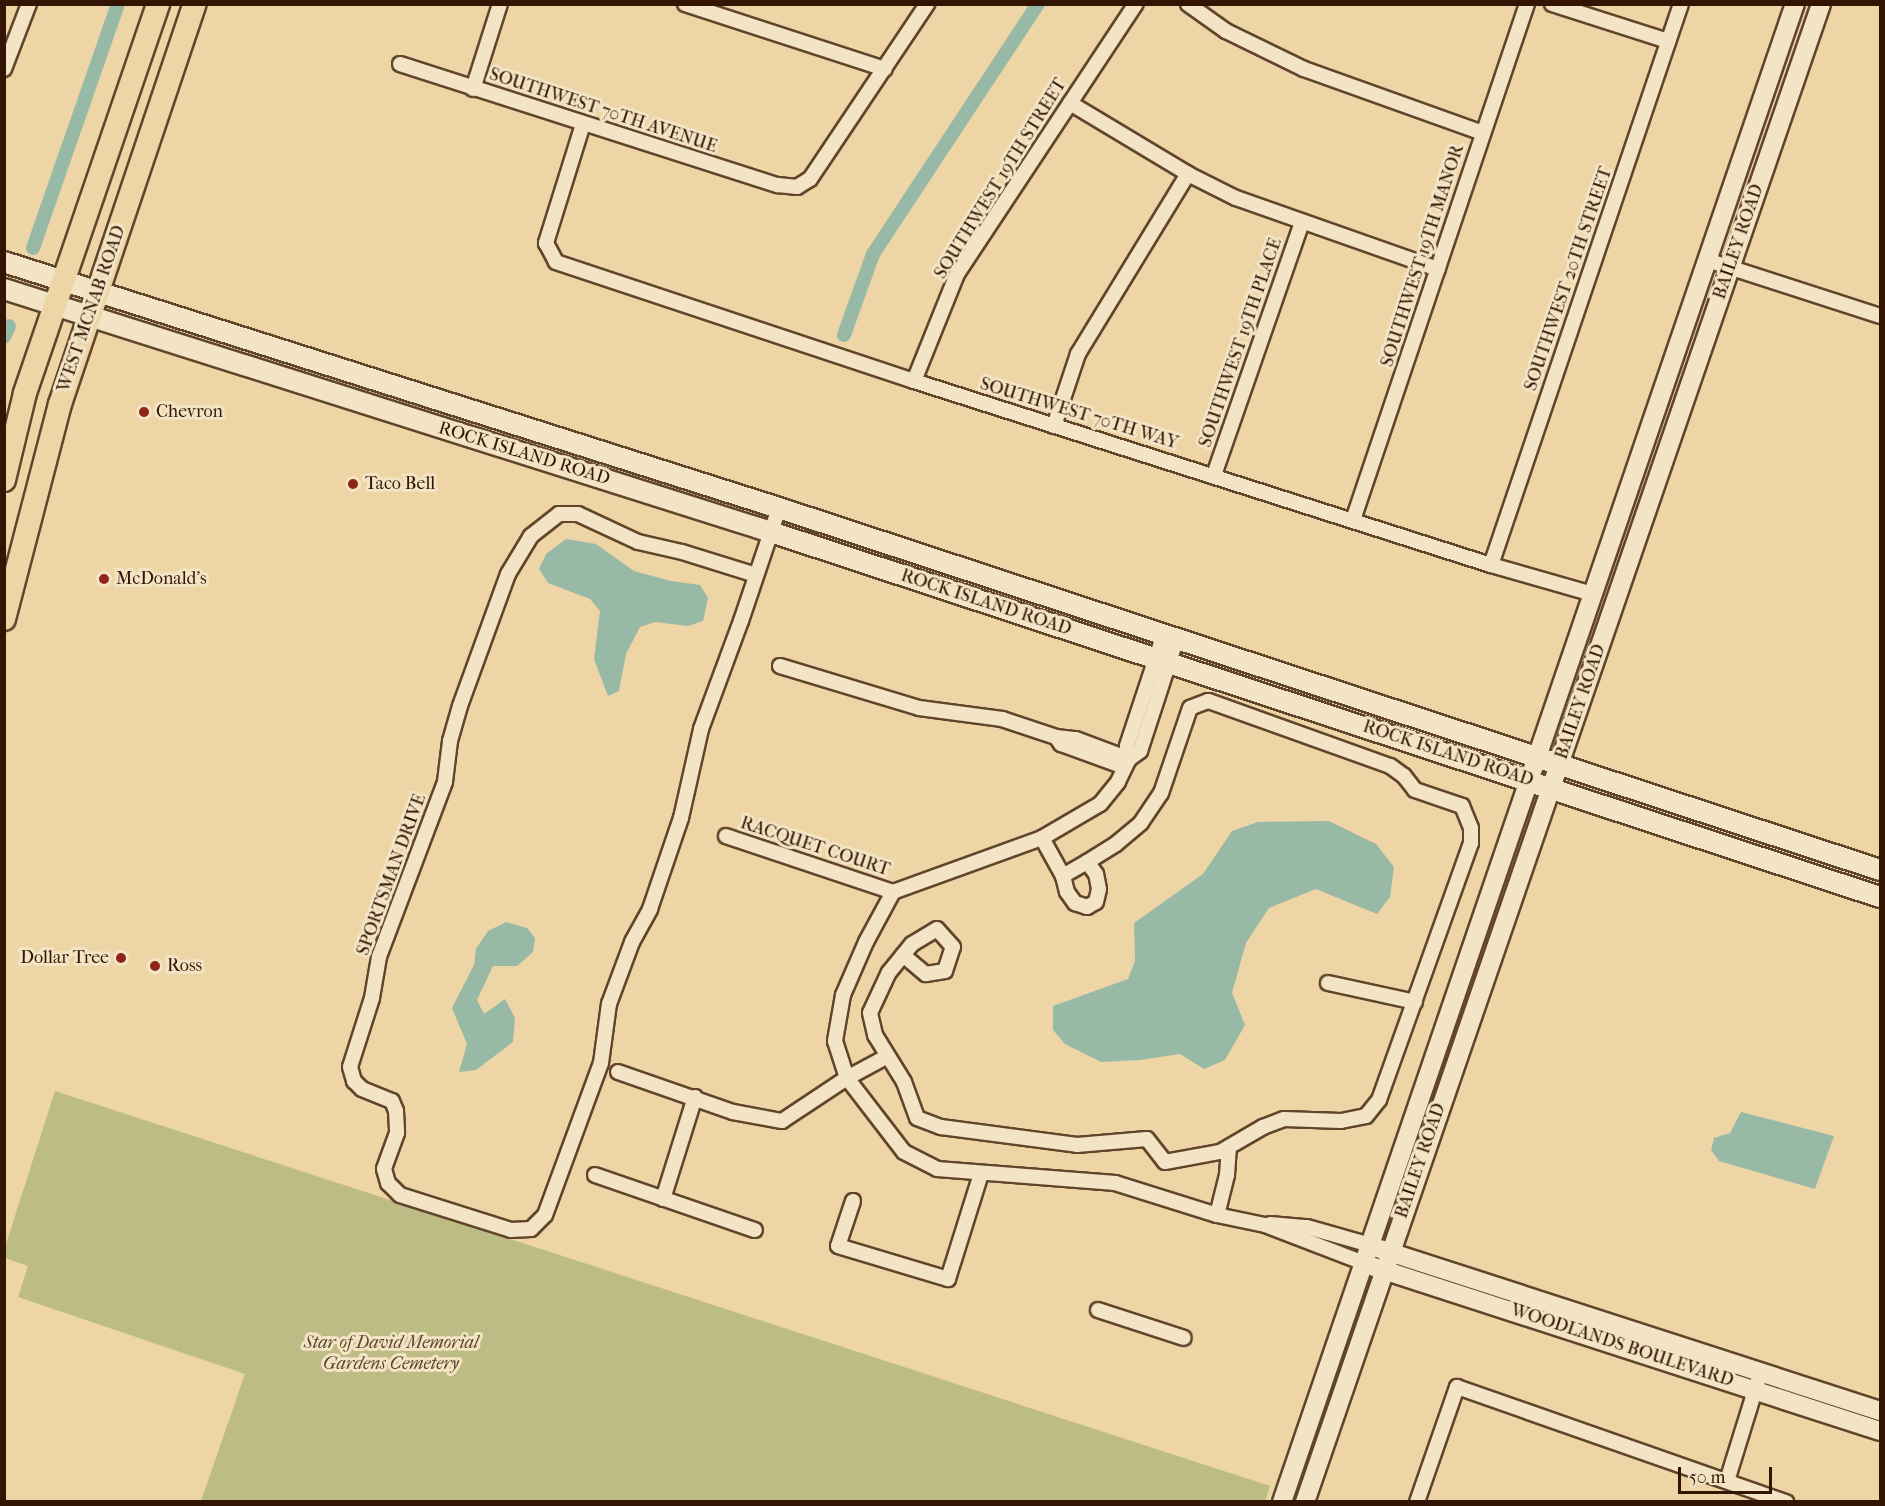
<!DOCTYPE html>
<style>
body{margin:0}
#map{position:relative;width:1885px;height:1506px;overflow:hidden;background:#edd5a6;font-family:"IM FELL French Canon",serif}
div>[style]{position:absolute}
.green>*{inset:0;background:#bcbc84}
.water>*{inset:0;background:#99b9a7}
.canal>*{height:14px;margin:-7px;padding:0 7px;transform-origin:7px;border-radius:7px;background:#99b9a7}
.roads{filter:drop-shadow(2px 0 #61452b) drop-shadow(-2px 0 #61452b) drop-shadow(0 2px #61452b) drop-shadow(0 -2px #61452b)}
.minor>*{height:14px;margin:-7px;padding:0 7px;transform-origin:7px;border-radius:7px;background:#f3e4c5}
.tertiary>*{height:18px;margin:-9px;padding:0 9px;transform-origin:9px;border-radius:9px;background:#f3e4c5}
.secondary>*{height:20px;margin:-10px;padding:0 10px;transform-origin:10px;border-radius:10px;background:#f3e4c5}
.primary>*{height:22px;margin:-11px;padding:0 11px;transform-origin:11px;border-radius:11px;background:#edd5a6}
.dots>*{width:16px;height:16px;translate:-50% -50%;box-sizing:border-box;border:3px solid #f3e4c5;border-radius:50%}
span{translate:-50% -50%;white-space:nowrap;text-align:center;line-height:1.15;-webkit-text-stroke:6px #f3e4c5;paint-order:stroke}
.street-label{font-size:18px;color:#321502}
.poi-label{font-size:18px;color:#321502}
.left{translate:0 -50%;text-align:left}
.right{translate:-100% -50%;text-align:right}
.park-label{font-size:18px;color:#5b4729;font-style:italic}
.frame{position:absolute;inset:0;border:6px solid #321502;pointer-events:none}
.scale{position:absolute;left:1678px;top:1467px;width:94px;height:27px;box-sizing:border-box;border:3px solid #321502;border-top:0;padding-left:8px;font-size:18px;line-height:21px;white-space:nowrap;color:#321502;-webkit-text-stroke:4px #f3e4c5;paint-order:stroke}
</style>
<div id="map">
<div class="green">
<i style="clip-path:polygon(55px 1091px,1270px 1486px,1265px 1502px,201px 1501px,245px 1374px,18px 1297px,28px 1266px,5px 1258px,5px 1247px)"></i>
</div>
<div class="water">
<i style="clip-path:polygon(566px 539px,596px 544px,634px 571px,671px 581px,700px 585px,708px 598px,703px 621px,688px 626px,655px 622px,640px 627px,626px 654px,619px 691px,608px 696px,594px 659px,600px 611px,590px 599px,548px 583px,539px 569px,546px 554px)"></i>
<i style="clip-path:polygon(1329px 821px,1376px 844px,1394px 867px,1390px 897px,1377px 914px,1316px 889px,1269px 908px,1246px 943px,1232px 993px,1245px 1025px,1225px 1060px,1204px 1069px,1180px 1054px,1140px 1060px,1101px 1062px,1065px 1044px,1053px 1030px,1053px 1006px,1128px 979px,1135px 961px,1134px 923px,1203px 874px,1232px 831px,1258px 822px)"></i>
<i style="clip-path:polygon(506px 922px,527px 928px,535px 938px,533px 952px,517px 966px,493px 966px,477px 1000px,484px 1014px,505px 999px,515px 1018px,513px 1042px,476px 1070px,459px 1072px,467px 1044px,452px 1008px,474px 965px,476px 949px,488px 931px)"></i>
<i style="clip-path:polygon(1741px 1112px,1834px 1136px,1815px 1189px,1719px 1161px,1711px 1150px,1714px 1138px,1730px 1133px)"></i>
</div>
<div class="canal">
<i style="left:33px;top:248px;width:258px;rotate:-70.8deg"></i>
<i style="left:844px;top:335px;width:86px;rotate:-70.3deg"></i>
<i style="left:873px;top:254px;width:300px;rotate:-56.6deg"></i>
<i style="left:4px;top:337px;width:12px;rotate:-66deg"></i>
</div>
<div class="roads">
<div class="minor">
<i style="left:685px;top:4px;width:210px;rotate:18deg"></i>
<i style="left:1188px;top:4px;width:47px;rotate:35.4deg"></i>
<i style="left:1226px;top:31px;width:87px;rotate:26deg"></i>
<i style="left:1304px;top:69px;width:190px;rotate:19.7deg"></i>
<i style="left:1552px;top:4px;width:122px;rotate:17.7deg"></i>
<i style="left:400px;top:64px;width:397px;rotate:17.8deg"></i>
<i style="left:778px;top:185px;width:19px;rotate:6deg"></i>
<i style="left:797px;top:187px;width:15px;rotate:-32deg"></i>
<i style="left:810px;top:179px;width:211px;rotate:-56.2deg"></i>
<i style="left:4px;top:69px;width:70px;rotate:-69deg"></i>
<i style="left:473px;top:89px;width:89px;rotate:-72.4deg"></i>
<i style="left:1070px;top:103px;width:138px;rotate:31deg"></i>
<i style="left:1188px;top:174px;width:54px;rotate:26.6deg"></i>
<i style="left:1236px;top:198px;width:214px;rotate:19.4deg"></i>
<i style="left:583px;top:124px;width:125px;rotate:107.3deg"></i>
<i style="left:546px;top:243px;width:21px;rotate:62deg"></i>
<i style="left:556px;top:262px;width:377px;rotate:18.4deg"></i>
<i style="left:914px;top:381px;width:606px;rotate:17.69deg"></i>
<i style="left:1491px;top:565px;width:106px;rotate:15.9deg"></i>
<i style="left:1707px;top:260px;width:182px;rotate:17.9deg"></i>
<i style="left:914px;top:381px;width:115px;rotate:-68.1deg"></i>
<i style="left:957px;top:274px;width:324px;rotate:-56.5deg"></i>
<i style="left:1054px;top:426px;width:76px;rotate:-71.6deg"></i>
<i style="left:1078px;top:354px;width:211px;rotate:-58.6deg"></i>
<i style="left:1214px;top:475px;width:268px;rotate:-70.8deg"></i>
<i style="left:1353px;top:520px;width:545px;rotate:-71.37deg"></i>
<i style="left:1491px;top:565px;width:592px;rotate:-71.29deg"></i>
<i style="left:756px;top:575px;width:77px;rotate:-162.7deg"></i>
<i style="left:682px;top:552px;width:45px;rotate:-167.2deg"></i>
<i style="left:638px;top:542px;width:66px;rotate:-155deg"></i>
<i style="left:578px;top:514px;width:19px;rotate:180deg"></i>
<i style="left:559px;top:514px;width:36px;rotate:142deg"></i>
<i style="left:531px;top:536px;width:44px;rotate:121.2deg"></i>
<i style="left:508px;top:574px;width:140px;rotate:110deg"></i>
<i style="left:460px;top:706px;width:36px;rotate:106deg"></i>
<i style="left:450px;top:741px;width:41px;rotate:97deg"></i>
<i style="left:445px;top:782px;width:187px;rotate:110.7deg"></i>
<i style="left:379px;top:957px;width:42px;rotate:99.7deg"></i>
<i style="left:372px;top:998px;width:72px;rotate:107.7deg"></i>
<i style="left:350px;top:1067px;width:15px;rotate:74deg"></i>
<i style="left:354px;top:1081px;width:11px;rotate:45deg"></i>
<i style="left:362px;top:1089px;width:32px;rotate:22deg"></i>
<i style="left:392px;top:1101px;width:11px;rotate:68deg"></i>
<i style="left:396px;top:1111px;width:22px;rotate:87deg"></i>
<i style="left:397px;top:1133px;width:38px;rotate:110deg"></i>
<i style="left:384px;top:1169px;width:15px;rotate:74deg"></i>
<i style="left:388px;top:1183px;width:17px;rotate:45deg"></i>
<i style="left:400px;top:1195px;width:116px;rotate:17.5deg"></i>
<i style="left:511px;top:1230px;width:20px;rotate:-3deg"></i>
<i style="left:531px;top:1229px;width:20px;rotate:-45deg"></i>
<i style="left:545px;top:1215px;width:162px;rotate:-69.8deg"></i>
<i style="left:601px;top:1063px;width:60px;rotate:-82.3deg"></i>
<i style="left:609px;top:1004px;width:66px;rotate:-69.6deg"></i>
<i style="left:632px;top:942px;width:38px;rotate:-61deg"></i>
<i style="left:650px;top:909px;width:96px;rotate:-71.2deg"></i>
<i style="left:681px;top:818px;width:91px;rotate:-77.3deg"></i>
<i style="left:701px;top:729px;width:115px;rotate:-69.7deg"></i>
<i style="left:741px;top:621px;width:119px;rotate:-71.4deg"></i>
<i style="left:1164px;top:634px;width:118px;rotate:108.3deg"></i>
<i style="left:1127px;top:746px;width:13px;rotate:81deg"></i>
<i style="left:1129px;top:759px;width:25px;rotate:116deg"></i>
<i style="left:1118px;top:782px;width:28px;rotate:129deg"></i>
<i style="left:1100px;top:804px;width:67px;rotate:149.6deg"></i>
<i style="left:1042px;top:838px;width:158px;rotate:160.1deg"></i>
<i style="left:893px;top:892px;width:57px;rotate:118.4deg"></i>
<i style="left:866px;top:942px;width:58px;rotate:113.5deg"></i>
<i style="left:843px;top:995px;width:47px;rotate:99.9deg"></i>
<i style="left:835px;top:1041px;width:39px;rotate:72deg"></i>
<i style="left:847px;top:1078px;width:93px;rotate:52.4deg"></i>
<i style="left:904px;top:1152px;width:37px;rotate:27deg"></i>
<i style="left:937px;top:1169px;width:179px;rotate:4.5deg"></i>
<i style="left:1115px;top:1183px;width:107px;rotate:17.4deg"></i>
<i style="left:1217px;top:1215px;width:49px;rotate:11.8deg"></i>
<i style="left:1265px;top:1225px;width:106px;rotate:21deg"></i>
<i style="left:780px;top:666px;width:145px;rotate:16.8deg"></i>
<i style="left:919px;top:708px;width:84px;rotate:7.5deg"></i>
<i style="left:1002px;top:719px;width:57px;rotate:18.4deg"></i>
<i style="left:1056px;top:737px;width:20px;rotate:6deg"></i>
<i style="left:1076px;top:739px;width:57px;rotate:20.7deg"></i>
<i style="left:1056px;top:737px;width:9px;rotate:54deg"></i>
<i style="left:1061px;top:744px;width:62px;rotate:19.9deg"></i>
<i style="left:1129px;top:759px;width:14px;rotate:-36deg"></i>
<i style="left:1140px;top:751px;width:119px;rotate:-71.9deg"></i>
<i style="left:726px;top:836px;width:176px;rotate:18.5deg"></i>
<i style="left:1042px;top:838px;width:43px;rotate:61.1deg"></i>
<i style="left:903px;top:955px;width:30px;rotate:40deg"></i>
<i style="left:926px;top:974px;width:19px;rotate:-9deg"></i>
<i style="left:945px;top:971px;width:25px;rotate:-72deg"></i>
<i style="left:953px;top:947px;width:24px;rotate:-132deg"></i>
<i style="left:937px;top:929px;width:29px;rotate:149deg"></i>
<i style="left:912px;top:944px;width:36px;rotate:129deg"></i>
<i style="left:889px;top:972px;width:45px;rotate:114.9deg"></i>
<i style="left:870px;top:1013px;width:23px;rotate:77deg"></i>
<i style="left:875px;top:1035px;width:55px;rotate:58.3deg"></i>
<i style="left:904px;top:1082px;width:38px;rotate:70deg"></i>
<i style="left:917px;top:1118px;width:26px;rotate:21deg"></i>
<i style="left:941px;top:1127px;width:137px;rotate:7.5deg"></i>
<i style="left:1077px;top:1145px;width:70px;rotate:-4.9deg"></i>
<i style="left:1147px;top:1139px;width:29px;rotate:52deg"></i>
<i style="left:1165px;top:1162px;width:56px;rotate:-10.3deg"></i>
<i style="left:1220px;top:1152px;width:50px;rotate:-30.2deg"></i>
<i style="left:1263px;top:1127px;width:22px;rotate:-21deg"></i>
<i style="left:1284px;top:1119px;width:57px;rotate:2deg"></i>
<i style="left:1341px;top:1121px;width:25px;rotate:-11deg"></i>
<i style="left:1366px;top:1116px;width:21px;rotate:-51deg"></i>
<i style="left:1379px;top:1100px;width:273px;rotate:-70.3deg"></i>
<i style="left:1471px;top:843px;width:15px;rotate:-90deg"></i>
<i style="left:1471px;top:828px;width:24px;rotate:-112deg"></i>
<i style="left:1462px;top:806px;width:50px;rotate:-161.2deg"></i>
<i style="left:1415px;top:790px;width:18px;rotate:-128deg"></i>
<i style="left:1404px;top:776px;width:17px;rotate:-144deg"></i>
<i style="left:1390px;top:766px;width:193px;rotate:-160.3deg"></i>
<i style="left:1208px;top:701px;width:19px;rotate:159deg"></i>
<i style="left:1190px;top:708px;width:90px;rotate:108.8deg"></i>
<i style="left:1161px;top:793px;width:36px;rotate:124deg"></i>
<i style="left:1141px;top:823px;width:33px;rotate:140deg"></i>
<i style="left:1116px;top:844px;width:34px;rotate:148deg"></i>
<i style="left:1087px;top:862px;width:28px;rotate:150deg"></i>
<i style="left:1063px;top:876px;width:16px;rotate:76deg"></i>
<i style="left:1067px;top:892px;width:14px;rotate:54deg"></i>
<i style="left:1075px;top:903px;width:13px;rotate:18deg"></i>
<i style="left:1087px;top:907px;width:10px;rotate:-29deg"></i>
<i style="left:1096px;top:902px;width:13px;rotate:-77deg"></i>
<i style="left:1099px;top:889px;width:15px;rotate:-101deg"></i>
<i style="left:1096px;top:874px;width:15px;rotate:-127deg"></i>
<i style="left:1328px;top:983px;width:89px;rotate:12.3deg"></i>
<i style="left:618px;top:1072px;width:122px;rotate:19.2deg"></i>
<i style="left:733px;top:1112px;width:50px;rotate:10.4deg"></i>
<i style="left:782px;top:1121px;width:78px;rotate:-33.5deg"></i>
<i style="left:847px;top:1078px;width:44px;rotate:-28.3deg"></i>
<i style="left:595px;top:1175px;width:169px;rotate:19deg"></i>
<i style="left:663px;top:1199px;width:107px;rotate:-72.6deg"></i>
<i style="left:853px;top:1201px;width:47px;rotate:108.4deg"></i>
<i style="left:838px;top:1246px;width:115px;rotate:16.7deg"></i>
<i style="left:948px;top:1279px;width:110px;rotate:-72.6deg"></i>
<i style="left:1217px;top:1215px;width:41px;rotate:-76deg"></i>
<i style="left:1227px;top:1175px;width:28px;rotate:-86deg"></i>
<i style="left:1270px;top:1224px;width:37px;rotate:5deg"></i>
<i style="left:1307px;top:1227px;width:66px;rotate:15.9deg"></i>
<i style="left:1098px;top:1310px;width:90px;rotate:18deg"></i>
<i style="left:1727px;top:1481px;width:105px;rotate:-72.8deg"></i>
<i style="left:1417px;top:1502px;width:122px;rotate:-70.8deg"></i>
<i style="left:1457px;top:1387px;width:349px;rotate:19.3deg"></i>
</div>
<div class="tertiary">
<i style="left:1380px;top:1249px;width:526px;rotate:17.95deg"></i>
<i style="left:1374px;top:1267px;width:532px;rotate:17.96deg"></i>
<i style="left:1282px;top:1502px;width:1583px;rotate:-71.1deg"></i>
<i style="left:1305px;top:1502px;width:1584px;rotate:-70.99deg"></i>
</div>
<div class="secondary">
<i style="left:4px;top:262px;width:813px;rotate:17.61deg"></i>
<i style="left:779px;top:508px;width:1159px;rotate:18.2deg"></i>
<i style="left:4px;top:289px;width:805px;rotate:17.58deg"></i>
<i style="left:771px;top:532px;width:1168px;rotate:18.22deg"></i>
</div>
<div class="primary">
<i style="left:4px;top:480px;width:89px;rotate:-76.4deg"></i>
<i style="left:25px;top:393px;width:411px;rotate:-71.1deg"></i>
<i style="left:4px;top:619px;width:222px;rotate:-75.4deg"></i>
<i style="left:60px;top:404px;width:422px;rotate:-71.4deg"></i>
</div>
</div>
<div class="dots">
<i style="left:144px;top:412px;background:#8f2418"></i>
<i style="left:353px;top:484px;background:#8f2418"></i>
<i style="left:104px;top:579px;background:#8f2418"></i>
<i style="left:121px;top:958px;background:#8f2418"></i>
<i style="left:155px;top:966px;background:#8f2418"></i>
</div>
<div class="street-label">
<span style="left:603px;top:111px;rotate:18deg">SOUTHWEST 70TH AVENUE</span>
<span style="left:1001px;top:179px;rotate:-58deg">SOUTHWEST 19TH STREET</span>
<span style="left:1739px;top:242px;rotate:-71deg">BAILEY ROAD</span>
<span style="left:1423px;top:256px;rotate:-72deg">SOUTHWEST 19TH MANOR</span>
<span style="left:1569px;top:279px;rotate:-71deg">SOUTHWEST 20TH STREET</span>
<span style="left:92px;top:309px;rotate:-71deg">WEST MCNAB ROAD</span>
<span style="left:1241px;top:343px;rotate:-71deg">SOUTHWEST 19TH PLACE</span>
<span style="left:1079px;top:414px;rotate:17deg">SOUTHWEST 70TH WAY</span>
<span style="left:524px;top:454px;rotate:17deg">ROCK ISLAND ROAD</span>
<span style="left:986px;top:603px;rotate:18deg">ROCK ISLAND ROAD</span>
<span style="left:1581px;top:702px;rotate:-71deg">BAILEY ROAD</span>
<span style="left:1448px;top:754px;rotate:18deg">ROCK ISLAND ROAD</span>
<span style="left:815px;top:847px;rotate:18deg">RACQUET COURT</span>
<span style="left:392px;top:875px;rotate:-70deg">SPORTSMAN DRIVE</span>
<span style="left:1421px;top:1161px;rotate:-71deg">BAILEY ROAD</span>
<span style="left:1622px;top:1346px;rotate:18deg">WOODLANDS BOULEVARD</span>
</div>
<div class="poi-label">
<span class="left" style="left:156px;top:412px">Chevron</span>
<span class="left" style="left:365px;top:484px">Taco Bell</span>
<span class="left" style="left:116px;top:579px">McDonald's</span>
<span class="right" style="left:109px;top:958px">Dollar Tree</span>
<span class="left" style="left:167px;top:966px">Ross</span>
</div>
<div class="park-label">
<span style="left:391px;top:1354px">Star of David Memorial<br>Gardens Cemetery</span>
</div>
<div class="frame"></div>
<div class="scale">50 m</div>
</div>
